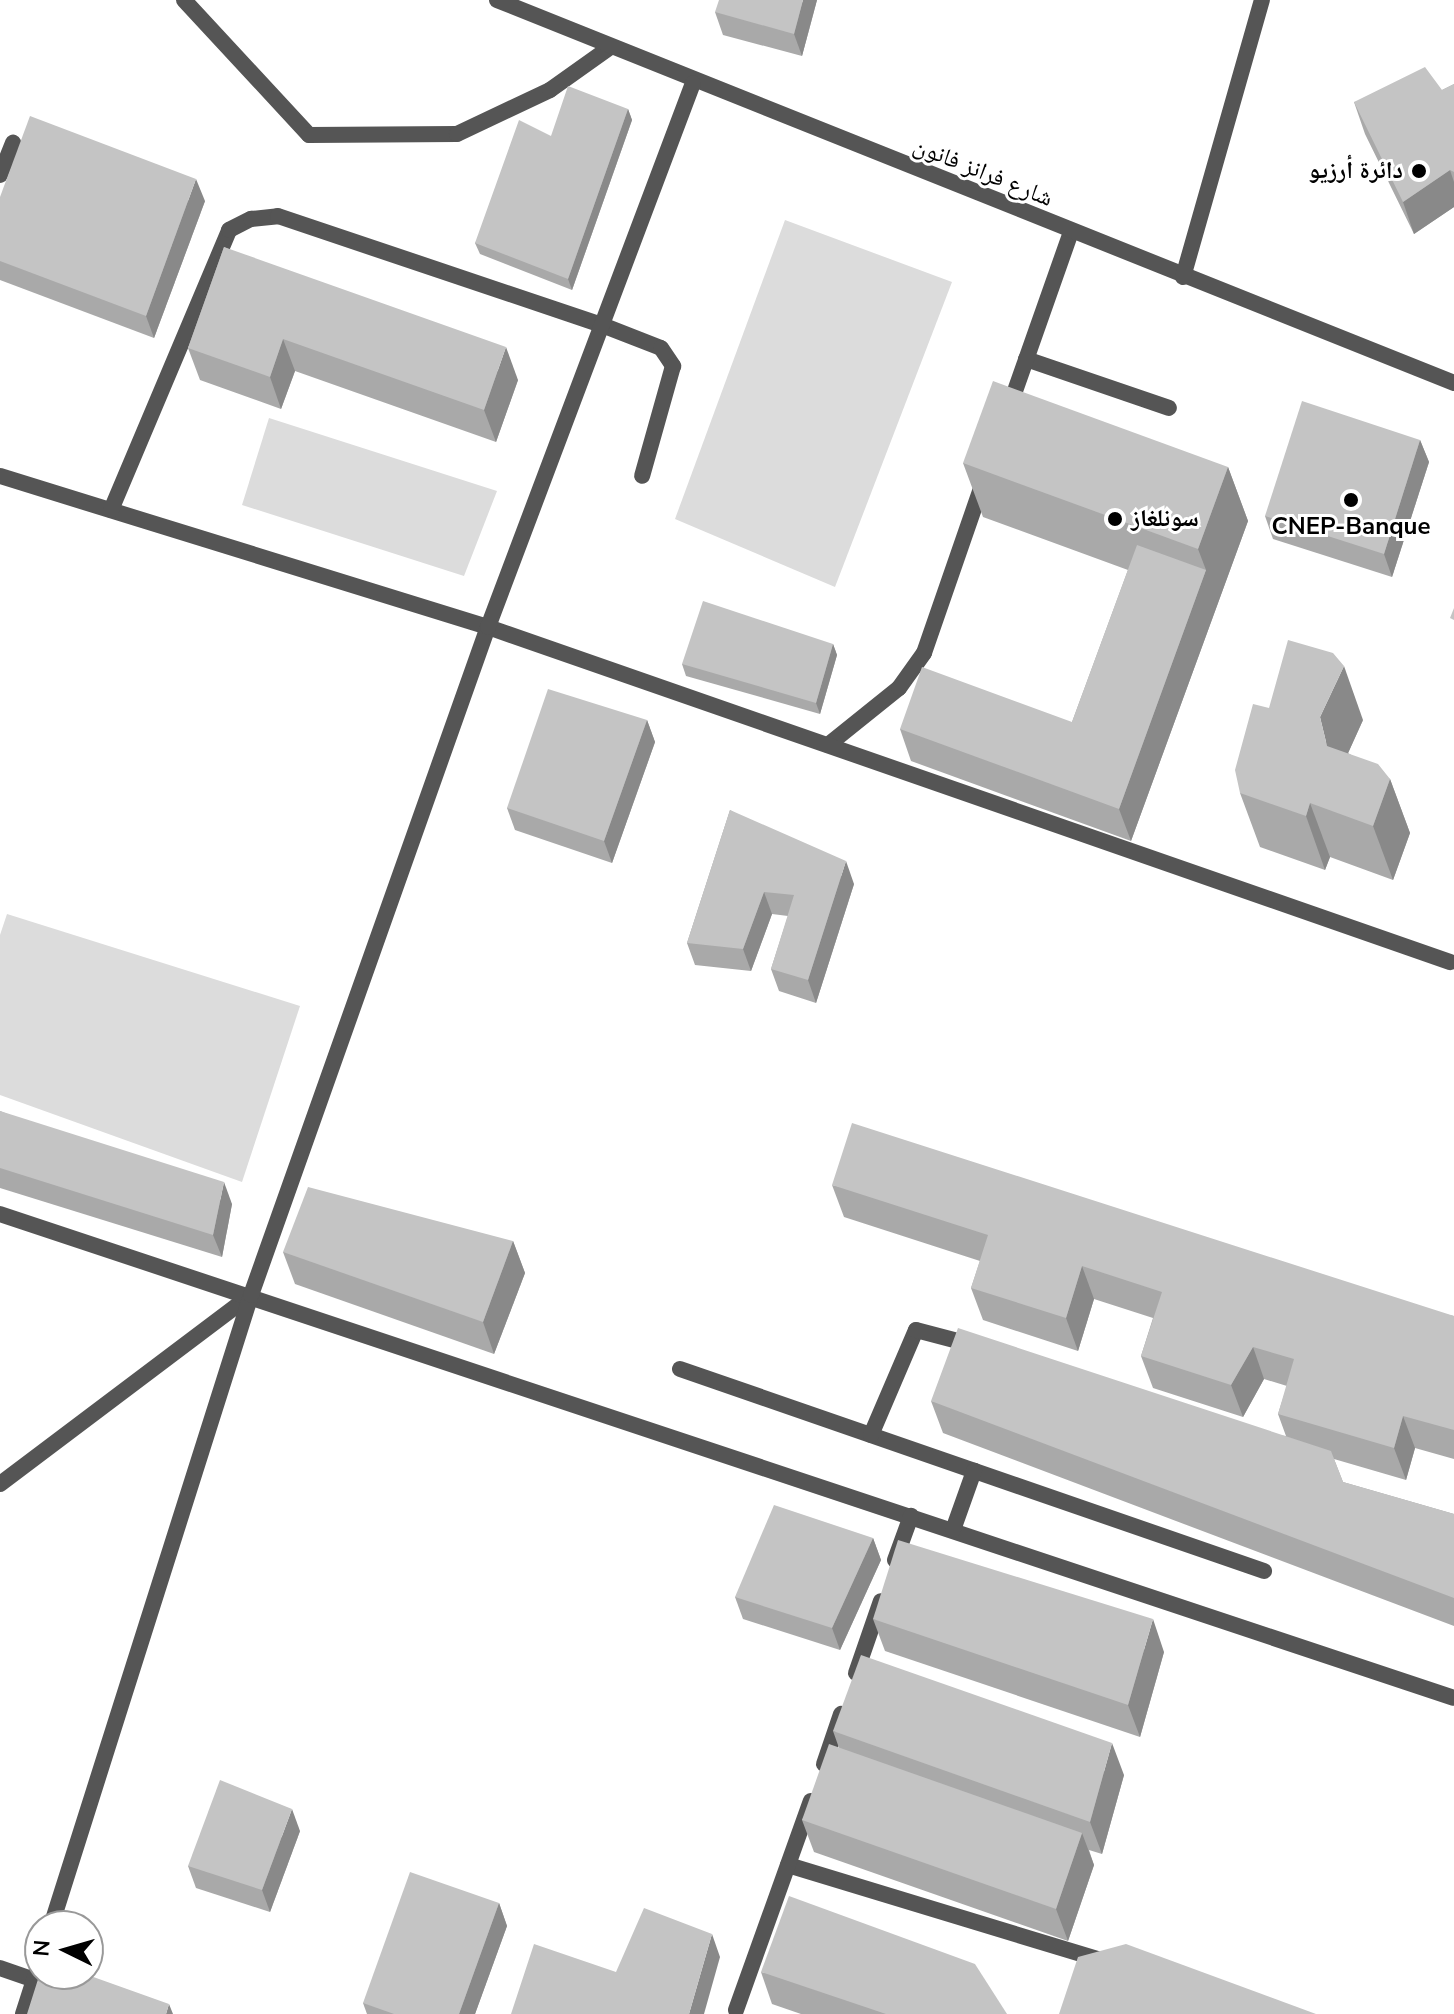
<!DOCTYPE html>
<meta charset="utf-8">
<style>
body{margin:0}
#map{position:relative;width:1454px;height:2014px;overflow:hidden;background:#fff;font-family:"Nunito Sans","Noto Naskh Arabic",sans-serif}
div>[style]{position:absolute}
.green>*{inset:0;background:#dcdcdc}
.service>*{height:16px;margin:-8px;padding:0 8px;transform-origin:8px;border-radius:8px;background:#555}
.minor>*{height:16px;margin:-8px;padding:0 8px;transform-origin:8px;border-radius:8px;background:#555}
.wall>*{inset:0;background:#a9a9a9}
.shaded-wall>*{inset:0;background:#898989}
.building>*{inset:0;background:#c4c4c4}
.dots>*{width:22px;height:22px;translate:-50% -50%;box-sizing:border-box;border:4px solid #fff;border-radius:50%}
span{translate:-50% -50%;white-space:nowrap;text-align:center;line-height:1.15;-webkit-text-stroke:6px #fff;paint-order:stroke}
.poi-label{font-size:24px;color:#000;font-weight:700}
.right{translate:-100% -50%;text-align:right}
.left{translate:0 -50%;text-align:left}
.street-label{font-size:24px;color:#000}
.north{position:absolute;left:24px;top:1910px;width:80px;height:80px;box-sizing:border-box;background:#fff;border:2px solid #999;border-radius:50%;rotate:275deg;font-size:22px;font-weight:700;line-height:32px;text-align:center;color:#000}
.north::after{content:'';display:block;margin:auto;width:28px;height:36px;background:#000;clip-path:polygon(50% 0,100% 100%,50% 72%,0 100%)}
</style>
<div id="map">
<div class="green">
<i style="clip-path:polygon(785px 220px,952px 282px,835px 587px,675px 519px)"></i>
<i style="clip-path:polygon(269px 418px,497px 491px,464px 576px,242px 505px)"></i>
<i style="clip-path:polygon(7px 914px,300px 1006px,242px 1182px,0 1095px,0 935px)"></i>
</div>
<div class="service">
<i style="left:184px;top:0;width:184px;rotate:47.2deg"></i>
<i style="left:309px;top:135px;width:148px;rotate:-0.4deg"></i>
<i style="left:457px;top:134px;width:103px;rotate:-25.3deg"></i>
<i style="left:550px;top:90px;width:72px;rotate:-35.4deg"></i>
<i style="left:602px;top:325px;width:63px;rotate:21.3deg"></i>
<i style="left:661px;top:348px;width:22px;rotate:56deg"></i>
<i style="left:673px;top:366px;width:114px;rotate:105.7deg"></i>
<i style="left:1026px;top:359px;width:151px;rotate:18.9deg"></i>
<i style="left:1009px;top:408px;width:187px;rotate:-70.6deg"></i>
<i style="left:828px;top:745px;width:91px;rotate:-38.8deg"></i>
<i style="left:899px;top:688px;width:43px;rotate:-54.5deg"></i>
<i style="left:924px;top:653px;width:180px;rotate:-70.9deg"></i>
<i style="left:0;top:1484px;width:314px;rotate:-37deg"></i>
</div>
<div class="minor">
<i style="left:497px;top:0;width:1031px;rotate:21.81deg"></i>
<i style="left:0;top:175px;width:35px;rotate:-68deg"></i>
<i style="left:1183px;top:277px;width:288px;rotate:-74.1deg"></i>
<i style="left:0;top:476px;width:511px;rotate:17.19deg"></i>
<i style="left:488px;top:627px;width:1019px;rotate:19.2deg"></i>
<i style="left:111px;top:510px;width:304px;rotate:-67.1deg"></i>
<i style="left:229px;top:230px;width:25px;rotate:-27deg"></i>
<i style="left:251px;top:219px;width:27px;rotate:-6deg"></i>
<i style="left:278px;top:216px;width:342px;rotate:18.6deg"></i>
<i style="left:0;top:1214px;width:1532px;rotate:18.41deg"></i>
<i style="left:680px;top:1369px;width:618px;rotate:19.08deg"></i>
<i style="left:871px;top:1435px;width:114px;rotate:-66.8deg"></i>
<i style="left:916px;top:1330px;width:59px;rotate:14.7deg"></i>
<i style="left:953px;top:1530px;width:63px;rotate:-70.4deg"></i>
<i style="left:895px;top:1560px;width:47px;rotate:-70deg"></i>
<i style="left:856px;top:1673px;width:76px;rotate:-70.9deg"></i>
<i style="left:824px;top:1764px;width:53px;rotate:-71.2deg"></i>
<i style="left:788px;top:1865px;width:330px;rotate:16.9deg"></i>
<i style="left:51px;top:1926px;width:662px;rotate:-72.41deg"></i>
<i style="left:251px;top:1295px;width:709px;rotate:-70.47deg"></i>
<i style="left:488px;top:627px;width:581px;rotate:-69.35deg"></i>
<i style="left:0;top:1968px;width:58px;rotate:19.1deg"></i>
<i style="left:736px;top:2010px;width:222px;rotate:-70.3deg"></i>
<i style="left:23px;top:2014px;width:56px;rotate:-72.2deg"></i>
</div>
<div class="wall">
<i style="clip-path:polygon(817px 0,802px 56px,723px 35px,715px 12px)"></i>
<i style="clip-path:polygon(1454px 84px,1454px 207px,1414px 234px,1365px 134px,1354px 102px,1442px 90px)"></i>
<i style="clip-path:polygon(628px 109px,632px 120px,572px 290px,480px 254px,475px 243px,551px 136px)"></i>
<i style="clip-path:polygon(0 197px,205px 201px,154px 338px,0 280px)"></i>
<i style="clip-path:polygon(224px 247px,518px 380px,496px 442px,295px 371px,281px 409px,200px 380px,188px 348px)"></i>
<i style="clip-path:polygon(1420px 440px,1429px 462px,1392px 577px,1273px 539px,1265px 516px)"></i>
<i style="clip-path:polygon(963px 463px,1228px 467px,1248px 521px,1131px 841px,911px 761px,900px 729px,1072px 722px,1128px 570px,983px 517px)"></i>
<i style="clip-path:polygon(833px 644px,837px 655px,820px 714px,686px 676px,682px 664px)"></i>
<i style="clip-path:polygon(647px 720px,655px 742px,612px 863px,515px 830px,507px 808px)"></i>
<i style="clip-path:polygon(1363px 720px,1348px 753px,1390px 779px,1410px 833px,1393px 880px,1330px 857px,1325px 870px,1260px 847px,1240px 793px)"></i>
<i style="clip-path:polygon(730px 810px,854px 884px,816px 1003px,779px 991px,771px 969px,788px 916px,772px 914px,751px 971px,695px 965px,687px 943px)"></i>
<i style="clip-path:polygon(0 1111px,232px 1204px,222px 1257px,0 1188px)"></i>
<i style="clip-path:polygon(832px 1185px,1454px 1316px,1454px 1459px,1415px 1448px,1406px 1480px,1334px 1459px,1343px 1482px,1454px 1514px,1454px 1626px,943px 1433px,931px 1401px,1286px 1436px,1278px 1414px,1287px 1386px,1264px 1379px,1243px 1417px,1153px 1388px,1141px 1356px,1153px 1318px,1094px 1299px,1078px 1351px,983px 1320px,971px 1288px,980px 1261px,844px 1217px)"></i>
<i style="clip-path:polygon(513px 1241px,525px 1273px,494px 1354px,295px 1284px,283px 1252px)"></i>
<i style="clip-path:polygon(873px 1538px,881px 1560px,840px 1650px,743px 1619px,735px 1597px)"></i>
<i style="clip-path:polygon(873px 1619px,1164px 1652px,1140px 1737px,885px 1651px)"></i>
<i style="clip-path:polygon(833px 1731px,1124px 1775px,1102px 1854px,1089px 1850px,1094px 1865px,1068px 1941px,814px 1852px,802px 1820px,839px 1748px)"></i>
<i style="clip-path:polygon(300px 1831px,270px 1912px,196px 1888px,188px 1866px)"></i>
<i style="clip-path:polygon(499px 1903px,507px 1926px,475px 2014px,367px 2014px,363px 2003px)"></i>
<i style="clip-path:polygon(761px 1972px,1007px 2014px,801px 2014px,772px 2004px)"></i>
</div>
<div class="shaded-wall">
<i style="clip-path:polygon(803px 0,817px 0,802px 56px,794px 34px)"></i>
<i style="clip-path:polygon(628px 109px,632px 120px,572px 290px,568px 279px)"></i>
<i style="clip-path:polygon(1450px 170px,1454px 182px,1454px 207px,1414px 234px,1403px 202px)"></i>
<i style="clip-path:polygon(196px 179px,205px 201px,154px 338px,146px 316px)"></i>
<i style="clip-path:polygon(283px 339px,295px 371px,281px 409px,270px 377px)"></i>
<i style="clip-path:polygon(506px 347px,518px 380px,496px 442px,484px 410px)"></i>
<i style="clip-path:polygon(1420px 440px,1429px 462px,1392px 577px,1384px 554px)"></i>
<i style="clip-path:polygon(1228px 467px,1248px 521px,1131px 841px,1119px 809px,1206px 570px,1198px 549px)"></i>
<i style="clip-path:polygon(833px 644px,837px 655px,820px 714px,816px 703px)"></i>
<i style="clip-path:polygon(1344px 666px,1363px 720px,1340px 771px,1327px 746px,1320px 717px)"></i>
<i style="clip-path:polygon(647px 720px,655px 742px,612px 863px,604px 841px)"></i>
<i style="clip-path:polygon(1390px 779px,1410px 833px,1393px 880px,1373px 826px)"></i>
<i style="clip-path:polygon(1310px 803px,1330px 857px,1325px 870px,1306px 816px)"></i>
<i style="clip-path:polygon(846px 861px,854px 884px,816px 1003px,808px 980px)"></i>
<i style="clip-path:polygon(764px 892px,772px 914px,751px 971px,743px 949px)"></i>
<i style="clip-path:polygon(224px 1182px,232px 1204px,222px 1257px,213px 1235px)"></i>
<i style="clip-path:polygon(513px 1241px,525px 1273px,494px 1354px,483px 1322px)"></i>
<i style="clip-path:polygon(1082px 1266px,1094px 1299px,1078px 1351px,1066px 1318px)"></i>
<i style="clip-path:polygon(1253px 1347px,1264px 1379px,1243px 1417px,1231px 1385px)"></i>
<i style="clip-path:polygon(1403px 1416px,1415px 1448px,1406px 1480px,1394px 1448px)"></i>
<i style="clip-path:polygon(873px 1538px,881px 1560px,840px 1650px,832px 1628px)"></i>
<i style="clip-path:polygon(1153px 1619px,1164px 1652px,1140px 1737px,1128px 1705px)"></i>
<i style="clip-path:polygon(1112px 1743px,1124px 1775px,1102px 1854px,1090px 1822px)"></i>
<i style="clip-path:polygon(292px 1809px,300px 1831px,270px 1912px,262px 1890px)"></i>
<i style="clip-path:polygon(1082px 1833px,1094px 1865px,1068px 1941px,1056px 1909px)"></i>
<i style="clip-path:polygon(499px 1903px,507px 1926px,475px 2014px,459px 2014px)"></i>
<i style="clip-path:polygon(712px 1934px,720px 1957px,704px 2014px,689px 2014px)"></i>
<i style="clip-path:polygon(169px 2004px,173px 2014px,166px 2014px)"></i>
</div>
<div class="building">
<i style="clip-path:polygon(719px 0,803px 0,794px 34px,715px 12px)"></i>
<i style="clip-path:polygon(1425px 67px,1442px 90px,1454px 84px,1454px 172px,1450px 170px,1403px 202px,1354px 102px)"></i>
<i style="clip-path:polygon(568px 86px,628px 109px,568px 279px,475px 243px,519px 120px,551px 136px)"></i>
<i style="clip-path:polygon(30px 116px,196px 179px,146px 316px,0 261px,0 197px)"></i>
<i style="clip-path:polygon(224px 247px,506px 347px,484px 410px,283px 339px,270px 377px,188px 348px)"></i>
<i style="clip-path:polygon(993px 381px,1228px 467px,1198px 549px,963px 463px)"></i>
<i style="clip-path:polygon(1302px 401px,1420px 440px,1384px 554px,1265px 516px)"></i>
<i style="clip-path:polygon(1137px 545px,1206px 570px,1119px 809px,900px 729px,922px 667px,1072px 722px)"></i>
<i style="clip-path:polygon(703px 601px,833px 644px,816px 703px,682px 664px)"></i>
<i style="clip-path:polygon(1454px 608px,1454px 620px,1450px 618px)"></i>
<i style="clip-path:polygon(1288px 640px,1333px 653px,1344px 666px,1320px 717px,1327px 746px,1378px 764px,1390px 779px,1373px 826px,1310px 803px,1306px 816px,1240px 793px,1235px 770px,1253px 704px,1269px 708px)"></i>
<i style="clip-path:polygon(548px 689px,647px 720px,604px 841px,507px 808px)"></i>
<i style="clip-path:polygon(730px 810px,846px 861px,808px 980px,771px 969px,794px 895px,764px 892px,743px 949px,687px 943px)"></i>
<i style="clip-path:polygon(0 1111px,224px 1182px,213px 1235px,0 1168px)"></i>
<i style="clip-path:polygon(852px 1123px,1454px 1316px,1454px 1430px,1403px 1416px,1394px 1448px,1278px 1414px,1294px 1359px,1253px 1347px,1231px 1385px,1141px 1356px,1162px 1292px,1082px 1266px,1066px 1318px,971px 1288px,988px 1235px,832px 1185px)"></i>
<i style="clip-path:polygon(308px 1187px,513px 1241px,483px 1322px,283px 1252px)"></i>
<i style="clip-path:polygon(958px 1328px,1331px 1451px,1343px 1482px,1454px 1514px,1454px 1598px,931px 1401px)"></i>
<i style="clip-path:polygon(774px 1505px,873px 1538px,832px 1628px,735px 1597px)"></i>
<i style="clip-path:polygon(898px 1540px,1153px 1619px,1128px 1705px,873px 1619px)"></i>
<i style="clip-path:polygon(861px 1655px,1112px 1743px,1090px 1822px,833px 1731px)"></i>
<i style="clip-path:polygon(829px 1744px,1082px 1833px,1056px 1909px,802px 1820px)"></i>
<i style="clip-path:polygon(220px 1780px,292px 1809px,262px 1890px,188px 1866px)"></i>
<i style="clip-path:polygon(410px 1872px,499px 1903px,459px 2014px,394px 2014px,363px 2003px)"></i>
<i style="clip-path:polygon(789px 1896px,975px 1964px,1007px 2014px,886px 2014px,761px 1972px)"></i>
<i style="clip-path:polygon(644px 1908px,712px 1934px,689px 2014px,511px 2014px,534px 1944px,616px 1972px)"></i>
<i style="clip-path:polygon(1126px 1944px,1316px 2014px,1059px 2014px,1078px 1957px)"></i>
<i style="clip-path:polygon(40px 1973px,40px 1974px,85px 1974px,169px 2004px,166px 2014px,27px 2014px)"></i>
</div>
<div class="dots">
<i style="left:1419px;top:171px;background:#000"></i>
<i style="left:1351px;top:500px;background:#000"></i>
<i style="left:1115px;top:519px;background:#000"></i>
</div>
<div class="poi-label">
<span class="right" style="left:1403px;top:171px">دائرة أرزيو</span>
<span class="left" style="left:1131px;top:519px">سونلغاز</span>
<span style="left:1351px;top:527px">CNEP-Banque</span>
</div>
<div class="street-label">
<span style="left:983px;top:172px;rotate:22deg">شارع فرانز فانون</span>
</div>
<div class="north">N</div>
</div>
